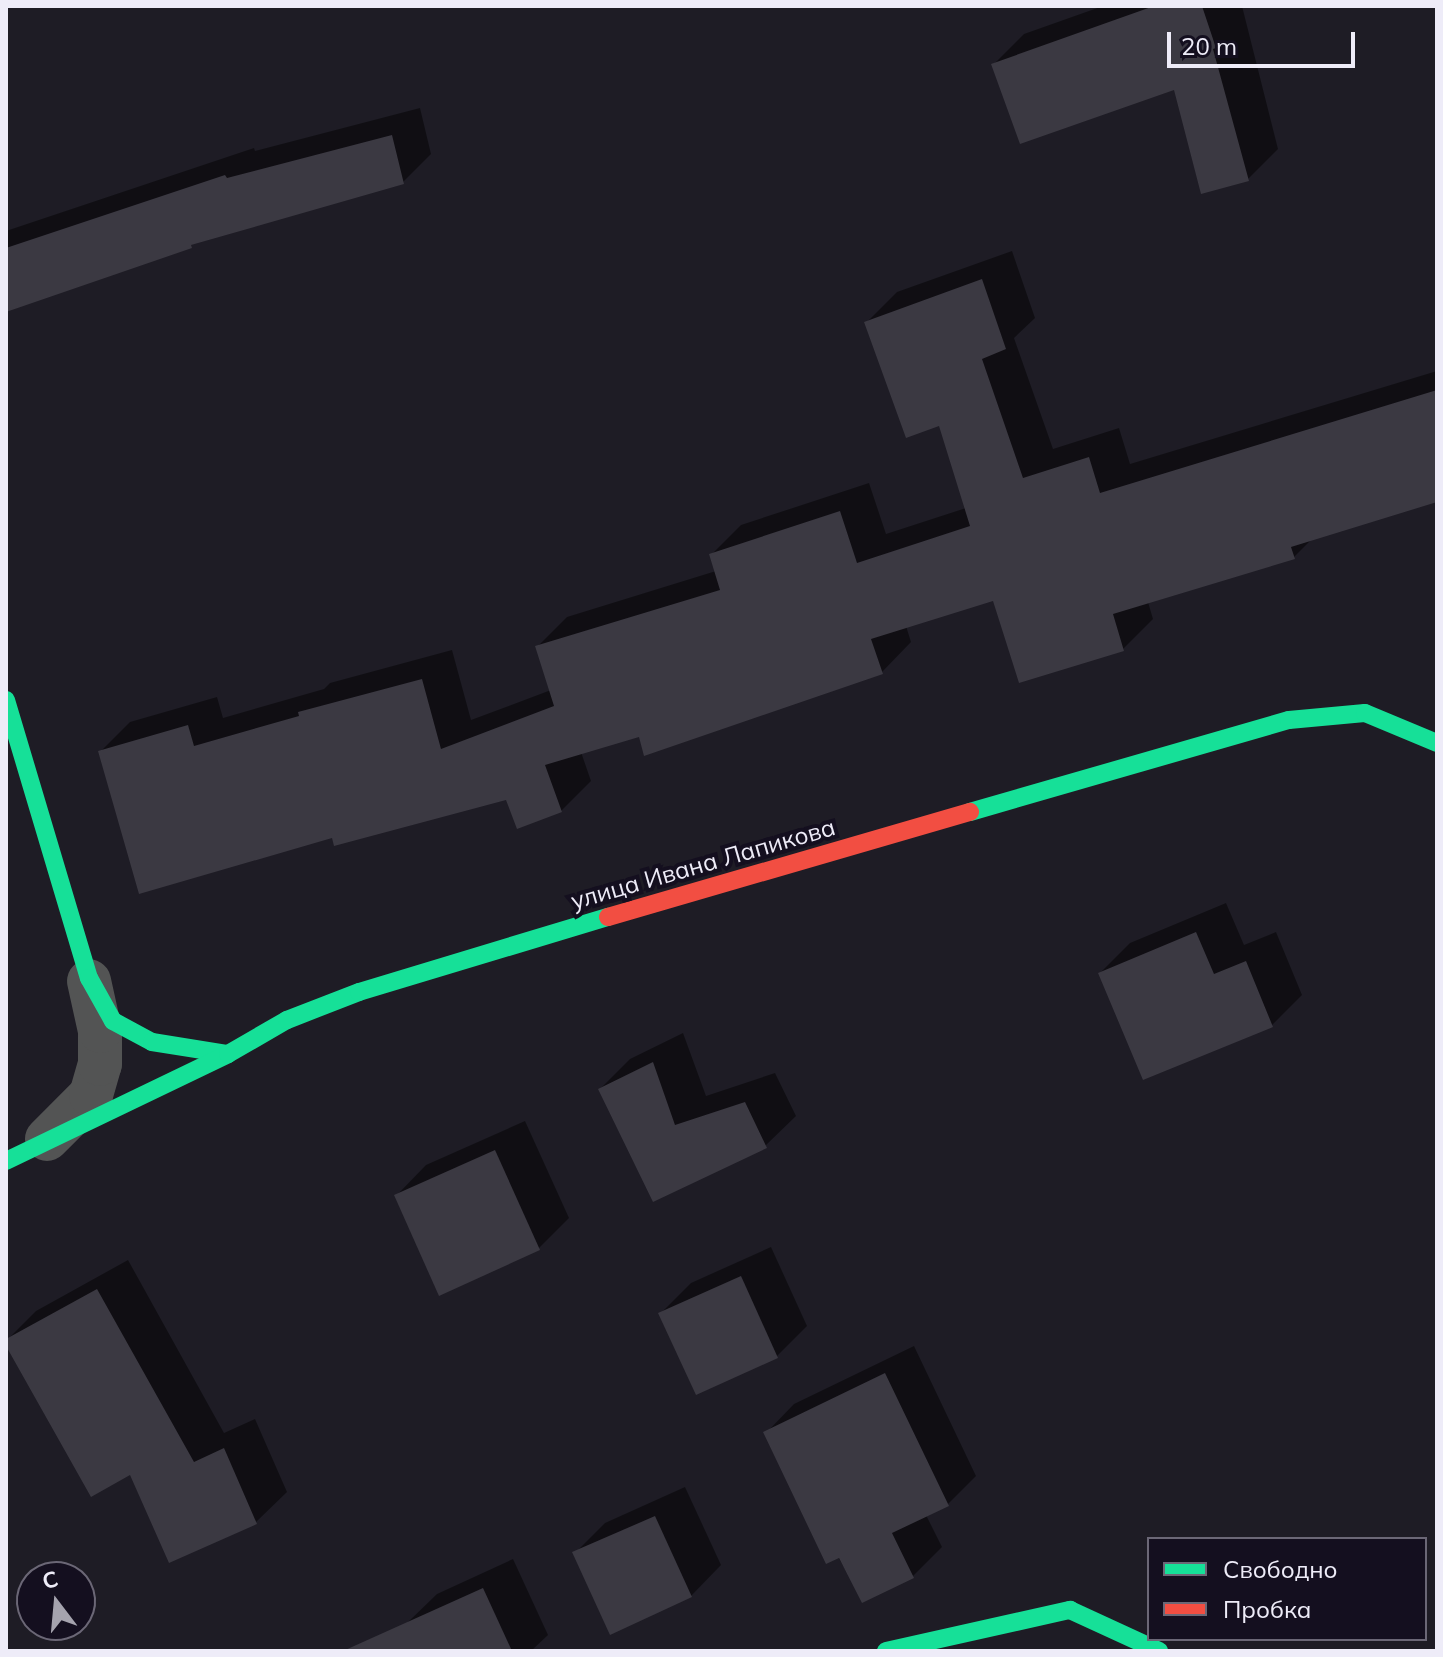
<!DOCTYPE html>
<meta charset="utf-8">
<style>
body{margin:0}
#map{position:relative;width:1443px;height:1657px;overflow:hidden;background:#1e1c25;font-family:Mulish,sans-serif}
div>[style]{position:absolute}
.shadow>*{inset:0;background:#0007}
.building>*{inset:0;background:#3b3942}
.street>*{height:44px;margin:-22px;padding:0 22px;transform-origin:22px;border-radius:22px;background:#535454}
.fast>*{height:18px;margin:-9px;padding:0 9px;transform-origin:9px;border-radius:9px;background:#16e098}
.jam>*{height:18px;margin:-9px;padding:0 9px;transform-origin:9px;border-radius:9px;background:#f24e42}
span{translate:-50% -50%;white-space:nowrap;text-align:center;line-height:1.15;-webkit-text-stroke:8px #140f1f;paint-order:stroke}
.street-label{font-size:24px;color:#eeecf8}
.frame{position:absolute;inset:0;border:8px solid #eeecf8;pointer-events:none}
.legend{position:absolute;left:1147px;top:1537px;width:280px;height:104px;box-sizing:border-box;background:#140f1f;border:2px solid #6b6776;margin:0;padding:10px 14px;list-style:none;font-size:24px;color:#eeecf8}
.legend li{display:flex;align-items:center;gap:16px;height:40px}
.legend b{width:40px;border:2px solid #6b6776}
.north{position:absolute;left:16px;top:1561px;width:80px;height:80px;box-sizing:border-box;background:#140f1f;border:2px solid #6b6776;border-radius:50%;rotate:344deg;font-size:22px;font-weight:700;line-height:32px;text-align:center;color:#eeecf8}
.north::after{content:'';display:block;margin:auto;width:28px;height:36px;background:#a5a3ae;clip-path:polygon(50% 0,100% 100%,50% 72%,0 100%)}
.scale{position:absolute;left:1167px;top:32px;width:188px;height:36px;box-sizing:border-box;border:4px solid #eeecf8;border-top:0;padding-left:10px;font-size:24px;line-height:28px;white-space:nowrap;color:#eeecf8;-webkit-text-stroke:6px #140f1f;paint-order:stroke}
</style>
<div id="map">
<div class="shadow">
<i style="clip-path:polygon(1103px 6px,1242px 6px,1278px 149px,1248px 179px,1175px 88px,994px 64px,1024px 34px)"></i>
<i style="clip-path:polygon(420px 108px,431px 154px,403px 182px,195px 242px,6px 310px,6px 231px,254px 148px,255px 151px)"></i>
<i style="clip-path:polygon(1012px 251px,1035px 318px,1014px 338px,1053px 449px,1119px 428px,1130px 464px,1437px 371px,1437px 500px,1312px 539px,1294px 557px,1148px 602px,1153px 619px,1123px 649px,995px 598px,906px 626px,911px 642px,882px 672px,581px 752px,591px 781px,561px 811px,507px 797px,334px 836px,100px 752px,130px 722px,217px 697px,223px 718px,324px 689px,330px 683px,452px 650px,471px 720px,551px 690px,537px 647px,567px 617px,716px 571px,711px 555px,741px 525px,869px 483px,886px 534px,966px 508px,940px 424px,867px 322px,897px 292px)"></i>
<i style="clip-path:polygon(1226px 903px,1244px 945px,1276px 932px,1302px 995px,1272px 1025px,1100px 973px,1130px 943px)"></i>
<i style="clip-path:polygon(683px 1033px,706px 1096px,775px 1073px,796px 1116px,765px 1146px,654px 1200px,600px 1089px,630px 1059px)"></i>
<i style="clip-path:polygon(525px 1121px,569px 1218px,539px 1248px,396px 1196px,426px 1165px)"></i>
<i style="clip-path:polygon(771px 1247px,807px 1326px,777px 1356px,661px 1313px,691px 1283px)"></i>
<i style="clip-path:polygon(128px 1260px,224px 1433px,255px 1419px,287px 1492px,256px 1522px,131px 1472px,6px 1341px,36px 1311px)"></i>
<i style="clip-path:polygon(914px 1346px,976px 1476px,947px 1505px,926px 1515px,942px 1547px,913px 1576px,863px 1600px,766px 1433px,794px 1404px)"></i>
<i style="clip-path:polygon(685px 1487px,721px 1565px,691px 1596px,575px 1553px,605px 1523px)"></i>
<i style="clip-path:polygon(513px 1559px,548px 1635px,531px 1651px,419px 1651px,406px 1624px,437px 1594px)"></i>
</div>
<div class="building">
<i style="clip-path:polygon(1154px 6px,1202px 6px,1216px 48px,1213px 49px,1249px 181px,1201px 194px,1174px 90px,1020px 144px,991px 64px)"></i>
<i style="clip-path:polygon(392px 135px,404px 184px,191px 245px,192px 248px,6px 312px,6px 248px,225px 175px,227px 178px)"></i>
<i style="clip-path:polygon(982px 279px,1006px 349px,982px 359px,1023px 478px,1089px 457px,1100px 493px,1437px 390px,1437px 502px,1291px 547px,1295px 559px,1113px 614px,1124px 651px,1019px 683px,993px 601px,871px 639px,883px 674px,644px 756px,639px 737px,545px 765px,562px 812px,517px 829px,506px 800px,334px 846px,332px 838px,139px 894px,98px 751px,188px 725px,194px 746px,299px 716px,298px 712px,422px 679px,441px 749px,554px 706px,535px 646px,720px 590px,709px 554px,840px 511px,857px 563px,970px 526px,939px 426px,906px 438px,864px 322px)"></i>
<i style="clip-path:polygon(1196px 932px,1214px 974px,1246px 961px,1273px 1027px,1143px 1080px,1098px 973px)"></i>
<i style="clip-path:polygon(653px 1062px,675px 1125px,745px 1102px,767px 1148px,653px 1202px,598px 1089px)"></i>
<i style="clip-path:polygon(495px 1150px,540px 1250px,439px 1296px,394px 1195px)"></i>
<i style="clip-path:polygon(741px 1276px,778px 1358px,696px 1395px,658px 1313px)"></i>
<i style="clip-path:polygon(97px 1289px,194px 1462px,224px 1448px,257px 1524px,169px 1563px,130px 1475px,91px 1497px,6px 1346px,6px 1339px)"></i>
<i style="clip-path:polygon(885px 1373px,949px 1506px,892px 1533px,914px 1578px,862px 1603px,839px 1558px,826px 1564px,763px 1432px)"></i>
<i style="clip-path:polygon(655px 1516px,692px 1597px,610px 1635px,572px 1552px)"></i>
<i style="clip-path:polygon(483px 1588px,512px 1651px,343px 1651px)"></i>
</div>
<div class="street">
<i style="left:47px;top:1139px;width:62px;rotate:-45deg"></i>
<i style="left:91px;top:1095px;width:32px;rotate:-74deg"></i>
<i style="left:100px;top:1064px;width:33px;rotate:-90deg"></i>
<i style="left:100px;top:1031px;width:51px;rotate:-102.4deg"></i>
</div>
<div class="fast">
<i style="left:6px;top:700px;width:290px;rotate:73.4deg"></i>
<i style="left:89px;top:978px;width:49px;rotate:60.8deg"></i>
<i style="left:113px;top:1021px;width:44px;rotate:28.3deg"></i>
<i style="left:152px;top:1042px;width:77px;rotate:9deg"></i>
<i style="left:970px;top:812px;width:332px;rotate:-16.1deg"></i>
<i style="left:1289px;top:720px;width:76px;rotate:-5.3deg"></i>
<i style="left:1365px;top:713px;width:78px;rotate:22.6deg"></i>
<i style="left:6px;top:1161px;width:246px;rotate:-25.7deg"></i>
<i style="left:228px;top:1054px;width:68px;rotate:-30deg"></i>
<i style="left:287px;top:1020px;width:77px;rotate:-21.3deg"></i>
<i style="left:359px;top:992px;width:260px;rotate:-16.8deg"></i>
<i style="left:886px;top:1651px;width:189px;rotate:-12.6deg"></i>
<i style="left:1070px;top:1610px;width:98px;rotate:24.7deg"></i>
</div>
<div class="jam">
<i style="left:608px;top:917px;width:377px;rotate:-16.2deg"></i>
</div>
<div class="street-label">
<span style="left:703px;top:864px;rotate:-16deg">улица Ивана Лапикова</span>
</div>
<div class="frame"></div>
<ul class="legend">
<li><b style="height:10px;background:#16e098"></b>Свободно</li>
<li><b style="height:10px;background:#f24e42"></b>Пробка</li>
</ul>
<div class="north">С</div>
<div class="scale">20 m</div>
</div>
